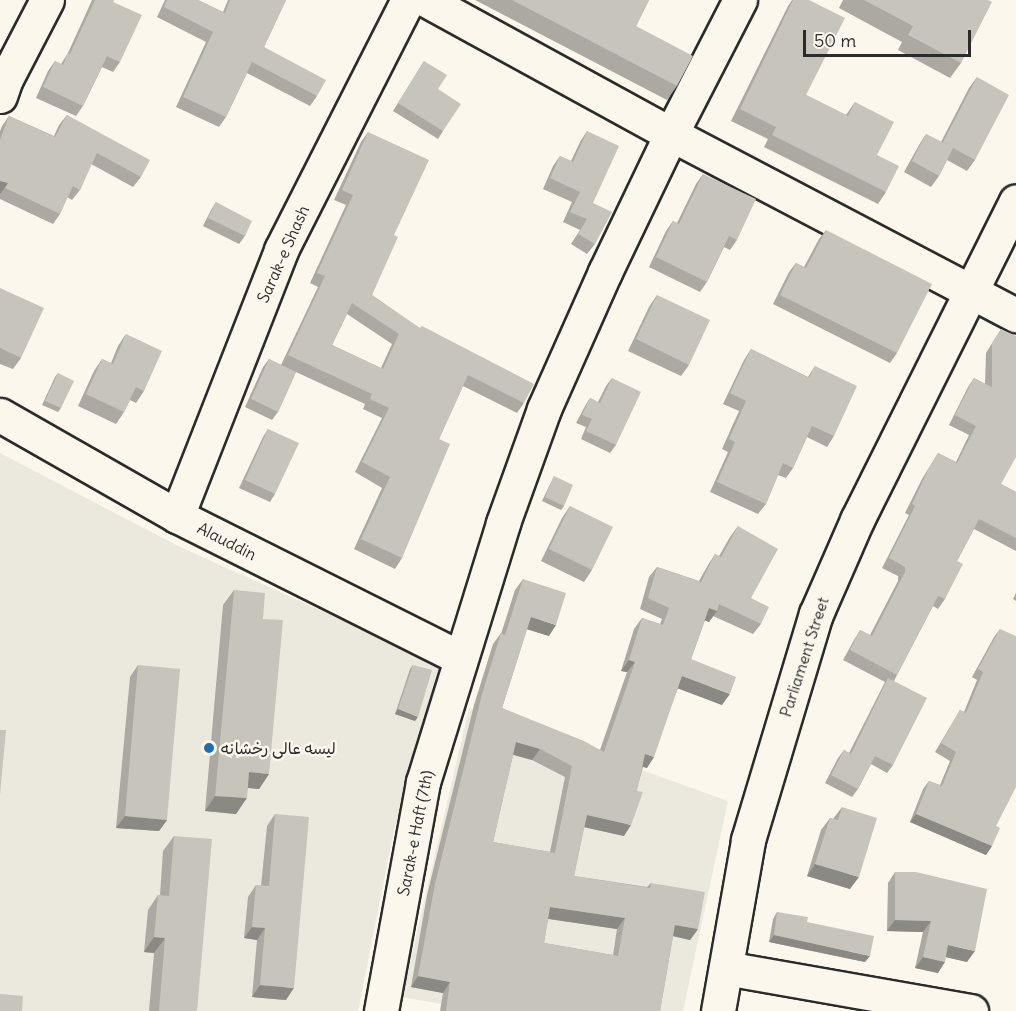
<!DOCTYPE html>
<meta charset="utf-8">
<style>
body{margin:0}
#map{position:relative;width:1016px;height:1011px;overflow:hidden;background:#fbf7ec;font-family:Delius,"Playpen Sans Arabic",sans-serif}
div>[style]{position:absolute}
.built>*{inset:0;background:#ebe8de}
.roads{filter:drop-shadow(2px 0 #2b2b2b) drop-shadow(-2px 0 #2b2b2b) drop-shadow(0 2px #2b2b2b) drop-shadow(0 -2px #2b2b2b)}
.minor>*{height:33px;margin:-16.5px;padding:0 16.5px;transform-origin:16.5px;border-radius:16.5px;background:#fbf7ec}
.wall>*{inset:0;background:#aba9a2}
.shaded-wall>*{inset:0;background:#8b8984}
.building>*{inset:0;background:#c7c4bc}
.dots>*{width:16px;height:16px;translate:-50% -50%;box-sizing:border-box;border:3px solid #fbf7ec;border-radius:50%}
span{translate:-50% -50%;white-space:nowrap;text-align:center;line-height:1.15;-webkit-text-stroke:5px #fbf7ec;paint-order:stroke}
.street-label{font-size:16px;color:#2b2b2b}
.poi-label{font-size:16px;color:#2b2b2b}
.left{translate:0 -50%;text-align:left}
.scale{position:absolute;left:803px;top:30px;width:168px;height:27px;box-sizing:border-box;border:3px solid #2b2b2b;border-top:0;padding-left:8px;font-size:18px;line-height:21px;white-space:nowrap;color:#2b2b2b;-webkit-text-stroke:4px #fbf7ec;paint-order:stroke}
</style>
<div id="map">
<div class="built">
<i style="clip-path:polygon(0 453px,178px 546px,442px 665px,394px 830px,358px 1011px,0 1011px)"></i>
<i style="clip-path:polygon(469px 708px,728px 801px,683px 1011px,479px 1011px,402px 997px)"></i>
</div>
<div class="roads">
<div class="minor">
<i style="left:426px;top:0;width:279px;rotate:28.7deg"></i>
<i style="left:671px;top:134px;width:390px;rotate:27.7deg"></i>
<i style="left:0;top:96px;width:18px;rotate:-71deg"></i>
<i style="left:6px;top:79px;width:89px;rotate:-62.6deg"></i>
<i style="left:0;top:415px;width:204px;rotate:29.7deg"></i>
<i style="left:177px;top:516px;width:315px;rotate:26.6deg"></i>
<i style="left:177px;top:516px;width:286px;rotate:-68.6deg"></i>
<i style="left:281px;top:250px;width:280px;rotate:-63.1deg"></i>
<i style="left:726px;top:968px;width:249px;rotate:10deg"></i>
<i style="left:381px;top:1011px;width:233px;rotate:-79.6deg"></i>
<i style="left:423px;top:782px;width:271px;rotate:-72.8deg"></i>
<i style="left:503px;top:523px;width:121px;rotate:-70.2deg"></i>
<i style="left:544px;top:409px;width:150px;rotate:-66deg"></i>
<i style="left:605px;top:272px;width:153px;rotate:-64.4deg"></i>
<i style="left:671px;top:134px;width:151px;rotate:-62.8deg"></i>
<i style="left:718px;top:1011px;width:174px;rotate:-80deg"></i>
<i style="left:748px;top:840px;width:236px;rotate:-73.3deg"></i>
<i style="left:816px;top:614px;width:103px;rotate:-66.4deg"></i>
<i style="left:857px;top:520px;width:356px;rotate:-63.5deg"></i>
</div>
</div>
<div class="wall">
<i style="clip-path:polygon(92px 0,114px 0,113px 2px,120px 62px,113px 72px,102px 67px,83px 106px,76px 116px,36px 98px,48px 71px,55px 61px,61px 64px,68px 53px)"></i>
<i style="clip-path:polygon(165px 0,198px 0,223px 12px,228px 0,286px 0,264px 47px,317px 96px,310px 106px,247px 73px,226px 117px,219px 127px,176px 107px,206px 42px,157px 17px)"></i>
<i style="clip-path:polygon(475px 0,649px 0,636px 26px,677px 86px,667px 100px)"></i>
<i style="clip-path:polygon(792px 0,809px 0,806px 95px,846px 115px,855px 102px,877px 155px,886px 192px,878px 204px,764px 147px,768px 139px,731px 121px,788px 6px)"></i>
<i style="clip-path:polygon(843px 0,988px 0,961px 63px,950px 78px,898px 50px,902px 42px,839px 8px)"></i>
<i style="clip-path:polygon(424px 61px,438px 89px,443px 131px,438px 139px,393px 111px)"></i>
<i style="clip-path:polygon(977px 77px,975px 160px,967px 171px,947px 160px,939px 176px,931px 187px,904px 172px,919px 145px,926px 134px,941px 142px,969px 88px)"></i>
<i style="clip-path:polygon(67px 115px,141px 177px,133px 187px,91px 164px,80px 190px,72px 200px,67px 197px,60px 214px,53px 224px,0 199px,0 131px,2px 126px,9px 116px,54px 136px,59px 125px)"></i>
<i style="clip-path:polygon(587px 131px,593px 203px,595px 244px,587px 254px,571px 244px,580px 230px,563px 222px,572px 202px,543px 189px,553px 166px,560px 156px,571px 161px,580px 142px)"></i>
<i style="clip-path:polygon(evenodd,368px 132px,394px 235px,372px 295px,524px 403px,517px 413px,463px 386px,439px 439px,402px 558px,395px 569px,354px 549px,382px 488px,355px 472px,382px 418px,363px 409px,365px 404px,296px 372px,278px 412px,272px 420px,245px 407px,263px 367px,269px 359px,281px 365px,318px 287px,310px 283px,346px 205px,334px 200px,361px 142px,368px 132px,347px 314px,392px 344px,381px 368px,332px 345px,347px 314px)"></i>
<i style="clip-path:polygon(703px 174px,737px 240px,730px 250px,724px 247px,707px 282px,700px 292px,649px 267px,666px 231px,673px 221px,677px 223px,696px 184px)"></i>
<i style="clip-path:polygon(216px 202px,245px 236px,239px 244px,203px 226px,211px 210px)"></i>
<i style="clip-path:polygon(826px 230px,897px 353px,890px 363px,773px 304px,789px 272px,796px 263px,804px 267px,819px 239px)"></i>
<i style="clip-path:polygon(0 288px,21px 358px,13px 369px,0 364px)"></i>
<i style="clip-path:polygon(657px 295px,689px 365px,681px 376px,628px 351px,649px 307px)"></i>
<i style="clip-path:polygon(1001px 329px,1001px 484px,1016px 492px,1016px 551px,974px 529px,957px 561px,945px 599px,938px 609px,933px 606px,897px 675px,894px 681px,893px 765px,887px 773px,871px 764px,858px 789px,852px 797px,825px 783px,838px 758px,844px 750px,849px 753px,885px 682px,843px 660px,854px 640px,860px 630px,870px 635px,898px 581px,898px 576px,882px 568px,909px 515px,905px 513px,922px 479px,938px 453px,956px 462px,969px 435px,949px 425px,968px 387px,974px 378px,985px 384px,986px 353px)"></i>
<i style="clip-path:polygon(126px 334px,144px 391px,136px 403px,130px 400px,124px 412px,116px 424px,78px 406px,94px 371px,102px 359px,111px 363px,118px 346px)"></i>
<i style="clip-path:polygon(751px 349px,808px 377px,815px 366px,834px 436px,827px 447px,807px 437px,793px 468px,786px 478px,778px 475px,766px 504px,758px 514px,710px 492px,728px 452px,722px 449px,739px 411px,723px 404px,744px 360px)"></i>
<i style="clip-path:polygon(58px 373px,61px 408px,58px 412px,42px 405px,55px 377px)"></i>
<i style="clip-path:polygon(612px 378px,616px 445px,610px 453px,581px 439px,586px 427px,576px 423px,585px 406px,590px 398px,598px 402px,606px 386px)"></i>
<i style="clip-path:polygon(268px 429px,275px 494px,270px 502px,239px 488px,263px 437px)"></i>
<i style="clip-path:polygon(554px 476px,564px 506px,561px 510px,542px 501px)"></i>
<i style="clip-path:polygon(570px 506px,592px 570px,584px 582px,541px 561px,562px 518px)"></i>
<i style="clip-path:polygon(evenodd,738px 526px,751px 598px,761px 624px,753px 634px,713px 616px,709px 622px,705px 620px,691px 659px,722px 705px,678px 688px,647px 768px,643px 767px,624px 836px,584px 827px,574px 876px,647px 887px,651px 883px,698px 929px,690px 940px,673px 936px,660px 1011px,440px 1011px,443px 993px,411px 987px,427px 895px,474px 705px,493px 644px,501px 633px,501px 634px,515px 590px,523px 579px,549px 636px,527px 629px,502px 708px,600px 750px,627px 672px,621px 671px,634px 629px,642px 618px,660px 624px,662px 619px,640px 609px,649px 577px,657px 567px,699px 581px,708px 565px,715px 554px,719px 556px,730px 537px,738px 526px,513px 755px,532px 760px,565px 777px,550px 852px,493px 842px,513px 755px,738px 526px,548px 919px,617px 929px,613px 955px,544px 943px,548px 919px)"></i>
<i style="clip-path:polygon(234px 590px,263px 619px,269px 774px,259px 789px,248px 788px,236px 814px,205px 811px,223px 605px)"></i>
<i style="clip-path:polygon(1016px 593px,1016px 601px,1013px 599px)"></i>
<i style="clip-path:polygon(1000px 629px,996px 826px,992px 846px,986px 855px,910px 822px,923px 789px,929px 781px,940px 785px,950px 761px,935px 752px,960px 710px,964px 712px,977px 680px,972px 677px,994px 637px)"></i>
<i style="clip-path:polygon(138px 665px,167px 820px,159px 831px,116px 828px,130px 677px)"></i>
<i style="clip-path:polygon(413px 665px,415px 721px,395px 714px,410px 669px)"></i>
<i style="clip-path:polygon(842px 807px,850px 889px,807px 876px,821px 830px,830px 818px,833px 819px)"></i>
<i style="clip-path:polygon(275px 814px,286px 1000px,252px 997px,257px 940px,244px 938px,248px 897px,256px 885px,261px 886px,267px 826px)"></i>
<i style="clip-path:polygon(174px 836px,197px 1011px,149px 1011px,154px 953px,144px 952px,148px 910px,158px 895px,160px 895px,163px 851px)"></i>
<i style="clip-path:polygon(895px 872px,967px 962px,946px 957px,938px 973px,915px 968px,923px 932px,887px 931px,888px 883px)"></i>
<i style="clip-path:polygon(777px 912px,807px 922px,865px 962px,769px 942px,773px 919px)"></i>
</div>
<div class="shaded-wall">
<i style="clip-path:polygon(0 181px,8px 183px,0 194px)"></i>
<i style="clip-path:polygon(709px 608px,717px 611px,709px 622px,701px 619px)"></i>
<i style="clip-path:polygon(531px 617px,556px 625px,549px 636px,523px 628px)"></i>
<i style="clip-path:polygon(629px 660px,635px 662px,627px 672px,621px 671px)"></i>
<i style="clip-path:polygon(682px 676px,730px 694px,722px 705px,674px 687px)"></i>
<i style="clip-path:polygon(398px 709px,418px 717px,415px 721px,395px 714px)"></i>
<i style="clip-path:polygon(516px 742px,540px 749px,532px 760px,508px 753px)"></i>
<i style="clip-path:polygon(645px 754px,654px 757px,647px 768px,638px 765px)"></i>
<i style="clip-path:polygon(249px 772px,269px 774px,259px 789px,239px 787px)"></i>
<i style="clip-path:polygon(215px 796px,247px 798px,236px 814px,205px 811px)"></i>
<i style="clip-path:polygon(916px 814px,992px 846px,986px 855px,910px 822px)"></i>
<i style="clip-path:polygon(587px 815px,631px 825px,624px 836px,579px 826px)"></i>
<i style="clip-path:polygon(125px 816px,167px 820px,159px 831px,116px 828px)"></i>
<i style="clip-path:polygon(815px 864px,859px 877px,850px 889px,807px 876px)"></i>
<i style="clip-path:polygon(550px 907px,625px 918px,617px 929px,543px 918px)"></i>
<i style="clip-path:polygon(895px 920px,931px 921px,923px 932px,887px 931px)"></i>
<i style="clip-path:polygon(675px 925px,698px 929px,690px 940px,668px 935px)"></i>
<i style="clip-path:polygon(252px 927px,265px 928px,257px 940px,244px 938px)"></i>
<i style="clip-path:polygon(774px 935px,870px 956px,865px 962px,769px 942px)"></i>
<i style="clip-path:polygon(154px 937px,165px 938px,154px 953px,144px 952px)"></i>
<i style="clip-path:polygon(948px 945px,975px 951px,967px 962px,941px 956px)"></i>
<i style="clip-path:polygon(923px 957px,945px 962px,938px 973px,915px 968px)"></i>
<i style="clip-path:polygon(418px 976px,450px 982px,443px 993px,411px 987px)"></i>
<i style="clip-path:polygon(260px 985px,294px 988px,286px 1000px,252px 997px)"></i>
</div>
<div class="building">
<i style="clip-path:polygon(95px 0,114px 0,113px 2px,142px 15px,120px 62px,107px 56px,83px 106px,43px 87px,55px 61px,63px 65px,68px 53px,70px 54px)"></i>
<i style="clip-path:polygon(167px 0,198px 0,225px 13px,230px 0,286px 0,264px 47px,326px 80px,317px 96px,252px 62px,226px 117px,183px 97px,213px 32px,164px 7px)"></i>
<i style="clip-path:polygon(512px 0,649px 0,636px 26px,693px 56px,677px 86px)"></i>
<i style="clip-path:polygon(793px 0,809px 0,845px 18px,806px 95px,848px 116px,855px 102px,894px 122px,877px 155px,899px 166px,886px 192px,772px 135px,776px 127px,740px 109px)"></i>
<i style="clip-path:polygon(864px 0,988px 0,992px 2px,961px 63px,908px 35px,913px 26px)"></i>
<i style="clip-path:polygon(424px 61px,447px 75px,438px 89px,461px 104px,443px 131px,398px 103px)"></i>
<i style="clip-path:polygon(977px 77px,1009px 95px,975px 160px,953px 148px,939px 176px,912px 161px,926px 134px,948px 145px,943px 142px)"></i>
<i style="clip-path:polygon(67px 115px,150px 160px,141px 177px,97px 153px,80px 190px,73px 186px,60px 214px,5px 188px,8px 183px,0 181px,0 140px,9px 116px,55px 137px)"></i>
<i style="clip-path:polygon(587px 131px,619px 146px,593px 203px,612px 212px,595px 244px,578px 234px,587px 219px,570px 212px,580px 192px,550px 178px,560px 156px,573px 162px)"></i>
<i style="clip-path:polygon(evenodd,368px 132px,429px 160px,394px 235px,398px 237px,372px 295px,420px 328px,422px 326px,534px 384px,524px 403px,468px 375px,439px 439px,450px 444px,402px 558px,361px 539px,390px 477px,362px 462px,389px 408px,370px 399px,372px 394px,288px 355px,325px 276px,317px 273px,353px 195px,342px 190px,368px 132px,352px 303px,399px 334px,383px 369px,332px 345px,352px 303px)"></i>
<i style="clip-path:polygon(703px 174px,756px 199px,737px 240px,729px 236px,707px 282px,656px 257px,673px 221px,679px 224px)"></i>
<i style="clip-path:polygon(216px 202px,252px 221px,245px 236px,208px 218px)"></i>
<i style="clip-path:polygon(826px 230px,932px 284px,897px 353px,780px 295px,796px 263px,806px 268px)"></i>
<i style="clip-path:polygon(0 288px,44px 308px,21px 358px,0 348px)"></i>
<i style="clip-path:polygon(657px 295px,710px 320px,689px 365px,636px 339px)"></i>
<i style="clip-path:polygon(1001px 329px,1016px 336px,1016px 457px,1001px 484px,1016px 492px,1016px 538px,979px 519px,957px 561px,963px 564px,945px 599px,938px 596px,897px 675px,850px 650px,860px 630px,872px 636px,905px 572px,905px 567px,889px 558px,915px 506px,912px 504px,928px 470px,938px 453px,957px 463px,976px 426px,955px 415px,974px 378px,992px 387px,992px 343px)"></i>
<i style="clip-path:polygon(126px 334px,162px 351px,144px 391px,136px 387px,124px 412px,86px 394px,102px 359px,113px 364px)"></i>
<i style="clip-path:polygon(751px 349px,809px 378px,815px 366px,857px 386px,834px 436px,812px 426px,793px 468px,783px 463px,766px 504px,717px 482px,735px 442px,729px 439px,746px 401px,730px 393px)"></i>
<i style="clip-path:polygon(269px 359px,296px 372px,278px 412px,251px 399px)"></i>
<i style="clip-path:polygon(58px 373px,74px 381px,61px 408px,45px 401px)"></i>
<i style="clip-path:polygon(612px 378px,641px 392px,616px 445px,586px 431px,592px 419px,582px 415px,590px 398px,600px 403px)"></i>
<i style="clip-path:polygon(268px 429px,299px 443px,275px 494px,245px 480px)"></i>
<i style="clip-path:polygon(554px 476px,573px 485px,564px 506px,545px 497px)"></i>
<i style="clip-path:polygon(570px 506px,613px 527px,592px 570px,549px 549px)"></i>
<i style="clip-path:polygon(evenodd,738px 526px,778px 549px,751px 598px,769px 607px,761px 624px,719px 604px,717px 611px,709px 608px,691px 659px,736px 677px,730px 694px,682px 676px,654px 757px,645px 754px,637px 791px,643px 792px,631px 825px,587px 815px,574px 876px,650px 888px,651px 883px,705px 892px,698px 929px,675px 925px,660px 1011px,446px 1011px,450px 982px,418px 976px,435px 884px,482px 694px,501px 633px,505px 635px,523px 579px,566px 593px,556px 625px,531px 617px,502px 708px,584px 741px,604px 752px,635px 662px,629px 660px,642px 618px,663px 625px,669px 608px,648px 598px,657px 567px,701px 582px,715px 554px,721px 557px,738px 526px,516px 742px,540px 749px,572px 766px,555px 853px,493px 842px,516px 742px,738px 526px,550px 907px,625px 918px,618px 956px,544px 943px,550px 907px)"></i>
<i style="clip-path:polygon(234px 590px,265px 593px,263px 619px,283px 620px,269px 774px,249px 772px,247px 798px,215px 796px)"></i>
<i style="clip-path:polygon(1000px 629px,1016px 636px,1016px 787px,996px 826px,1000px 828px,992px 846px,916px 814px,929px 781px,942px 786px,956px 752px,941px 743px,960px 710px,966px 713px,983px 672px,978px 669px)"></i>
<i style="clip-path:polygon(138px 665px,180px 669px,167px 820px,125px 816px)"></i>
<i style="clip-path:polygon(413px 665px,432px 670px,418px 717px,398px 709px)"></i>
<i style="clip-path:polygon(888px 678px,927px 698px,893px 765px,875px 756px,858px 789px,831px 775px,844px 750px,851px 754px)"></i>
<i style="clip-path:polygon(0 730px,6px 730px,0 795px)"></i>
<i style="clip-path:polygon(842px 807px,877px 818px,859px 877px,815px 864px,830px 818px,838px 820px)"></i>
<i style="clip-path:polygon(275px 814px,309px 817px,294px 988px,260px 985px,265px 928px,252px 927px,256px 885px,269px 886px)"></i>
<i style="clip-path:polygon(174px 836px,212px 839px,197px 1011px,159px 1011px,165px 938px,154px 937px,158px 895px,169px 896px)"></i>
<i style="clip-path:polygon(895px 872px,916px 872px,987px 889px,975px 951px,948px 945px,945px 962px,923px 957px,931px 921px,895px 920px)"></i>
<i style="clip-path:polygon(777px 912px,808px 917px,807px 922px,874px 936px,870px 956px,774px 935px)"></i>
<i style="clip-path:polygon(0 994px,23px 996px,22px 1011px,0 1011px)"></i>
</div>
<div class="dots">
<i style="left:209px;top:748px;background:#1f6fb2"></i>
</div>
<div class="street-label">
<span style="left:283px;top:254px;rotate:-66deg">Sarak-e Shash</span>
<span style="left:227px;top:541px;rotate:27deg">Alauddin</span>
<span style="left:804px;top:657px;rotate:-72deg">Parliament Street</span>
<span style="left:415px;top:833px;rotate:-79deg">Sarak-e Haft (7th)</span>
</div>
<div class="poi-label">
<span class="left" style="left:221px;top:748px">لیسه عالی رخشانه</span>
</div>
<div class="scale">50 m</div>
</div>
